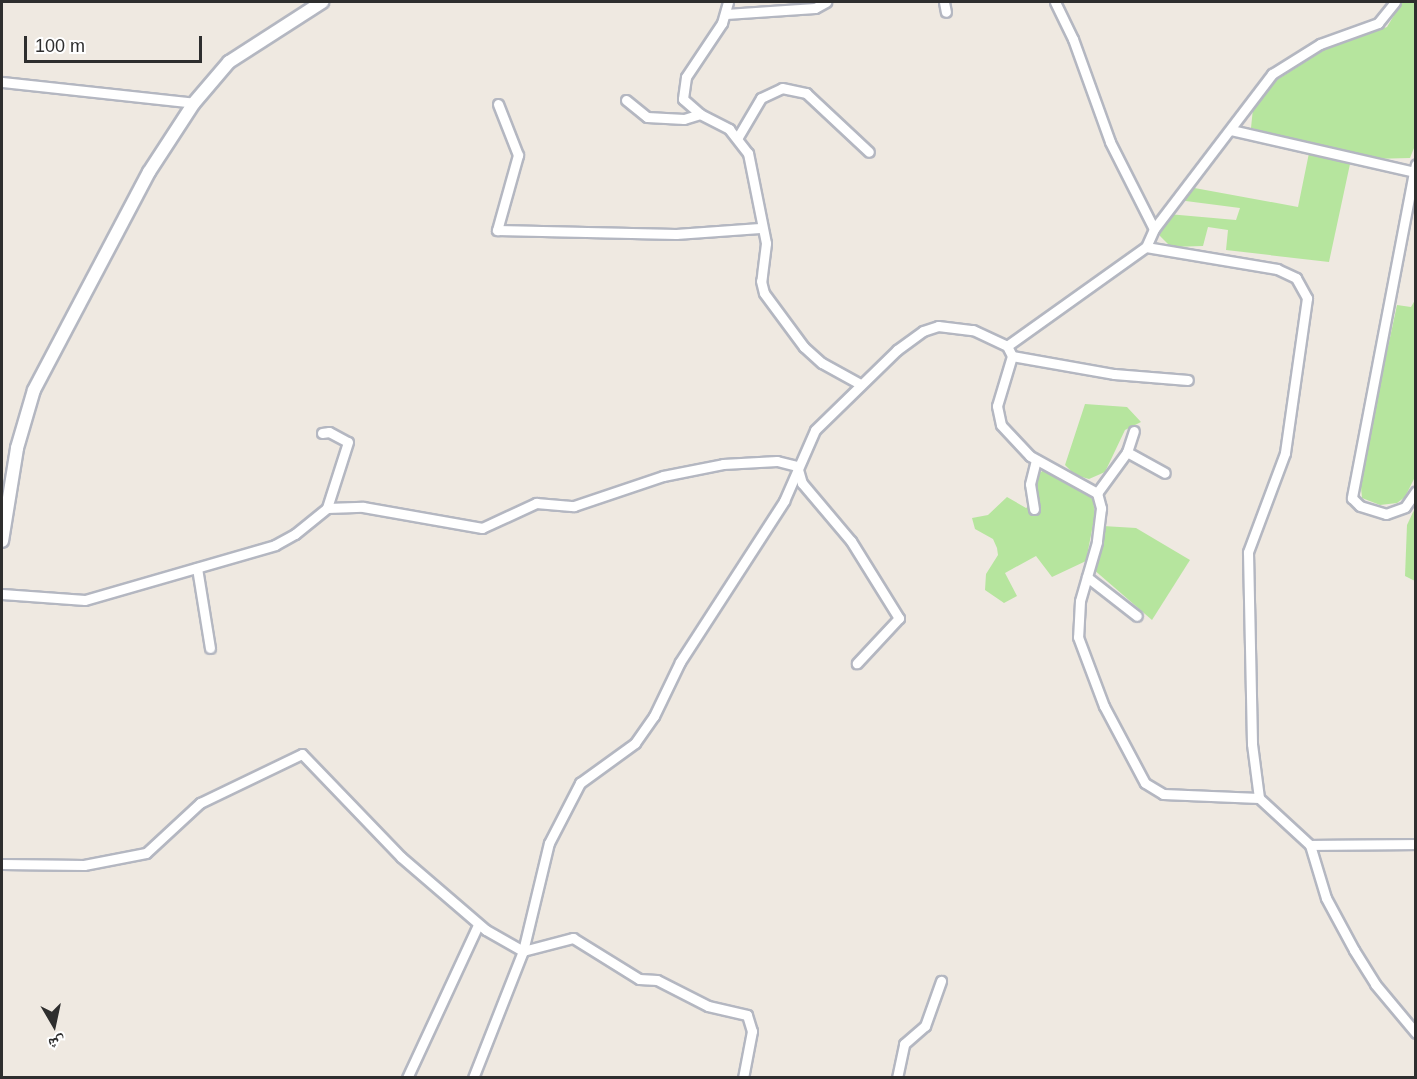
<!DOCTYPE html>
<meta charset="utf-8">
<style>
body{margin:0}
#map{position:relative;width:1417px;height:1079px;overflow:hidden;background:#efe9e1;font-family:Arial,"Noto Naskh Arabic",sans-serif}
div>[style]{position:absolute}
.green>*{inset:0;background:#b6e59e}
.roads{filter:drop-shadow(2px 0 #b4b7c1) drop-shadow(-2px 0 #b4b7c1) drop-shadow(0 2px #b4b7c1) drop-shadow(0 -2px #b4b7c1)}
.minor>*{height:9px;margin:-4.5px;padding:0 4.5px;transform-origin:4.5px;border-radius:4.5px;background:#fff}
.tertiary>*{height:12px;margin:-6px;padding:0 6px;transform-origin:6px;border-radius:6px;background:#fff}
span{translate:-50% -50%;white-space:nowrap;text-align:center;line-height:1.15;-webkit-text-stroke:6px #fff;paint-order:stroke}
.frame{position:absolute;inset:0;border:3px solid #2e2e2e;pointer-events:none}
.north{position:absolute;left:24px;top:995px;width:60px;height:60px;-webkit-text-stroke:4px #fff;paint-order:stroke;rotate:171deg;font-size:16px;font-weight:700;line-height:24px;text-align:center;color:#2e2e2e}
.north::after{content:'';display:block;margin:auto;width:21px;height:27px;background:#2e2e2e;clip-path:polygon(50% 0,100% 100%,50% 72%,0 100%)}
.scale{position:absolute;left:24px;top:36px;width:178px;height:27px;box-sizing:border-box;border:3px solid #2e2e2e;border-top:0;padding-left:8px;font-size:18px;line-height:21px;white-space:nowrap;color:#2e2e2e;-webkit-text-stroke:4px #fff;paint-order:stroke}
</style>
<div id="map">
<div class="green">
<i style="clip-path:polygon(1402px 2px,1415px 2px,1416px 143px,1410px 158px,1371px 159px,1251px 128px,1253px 108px,1275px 81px,1324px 50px,1387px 27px)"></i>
<i style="clip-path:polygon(1309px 153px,1350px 164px,1329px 262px,1226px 250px,1228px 230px,1208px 227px,1203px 246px,1171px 247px,1160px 236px,1159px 224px,1168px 214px,1236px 220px,1240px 208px,1178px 200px,1189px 187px,1298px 207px)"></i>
<i style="clip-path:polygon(1415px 300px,1415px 477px,1405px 497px,1397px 503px,1380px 505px,1362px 498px,1360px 477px,1397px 305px,1411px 307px)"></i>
<i style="clip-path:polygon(1085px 404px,1127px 407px,1141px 422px,1125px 430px,1105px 472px,1089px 479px,1075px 475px,1065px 465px)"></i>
<i style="clip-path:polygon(1044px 470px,1086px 492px,1093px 500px,1095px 514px,1086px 561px,1052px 577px,1036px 556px,1005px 573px,1017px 596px,1004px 603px,985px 590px,986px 574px,998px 555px,997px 548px,993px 539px,975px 529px,972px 518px,988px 515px,1007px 497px,1026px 508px,1035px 502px,1032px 490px,1036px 475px)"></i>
<i style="clip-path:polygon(1415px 508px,1416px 581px,1415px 581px,1405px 576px,1407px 525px)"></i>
<i style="clip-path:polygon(1103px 526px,1136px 528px,1190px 560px,1152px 620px,1093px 569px)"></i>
</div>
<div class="roads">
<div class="minor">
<i style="left:728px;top:2px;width:22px;rotate:106deg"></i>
<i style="left:722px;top:23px;width:65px;rotate:123.7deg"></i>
<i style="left:686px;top:77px;width:22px;rotate:98deg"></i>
<i style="left:683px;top:99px;width:23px;rotate:41deg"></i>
<i style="left:700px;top:114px;width:33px;rotate:27deg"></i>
<i style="left:729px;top:129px;width:31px;rotate:52deg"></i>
<i style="left:748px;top:153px;width:92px;rotate:78.7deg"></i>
<i style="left:766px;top:243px;width:38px;rotate:97deg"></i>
<i style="left:761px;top:281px;width:12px;rotate:76deg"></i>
<i style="left:764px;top:293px;width:67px;rotate:53.5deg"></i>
<i style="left:804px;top:347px;width:24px;rotate:42deg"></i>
<i style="left:822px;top:363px;width:43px;rotate:28.9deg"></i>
<i style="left:944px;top:2px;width:10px;rotate:79deg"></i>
<i style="left:1055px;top:2px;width:41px;rotate:64.1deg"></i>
<i style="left:1073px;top:39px;width:109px;rotate:70.2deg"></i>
<i style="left:1110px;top:142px;width:97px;rotate:63.2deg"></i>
<i style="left:726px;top:14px;width:89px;rotate:-3.9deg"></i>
<i style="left:815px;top:8px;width:13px;rotate:-29deg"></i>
<i style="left:2px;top:82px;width:193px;rotate:6.2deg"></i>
<i style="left:626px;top:100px;width:27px;rotate:39deg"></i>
<i style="left:647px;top:117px;width:37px;rotate:3deg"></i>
<i style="left:684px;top:119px;width:17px;rotate:-17deg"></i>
<i style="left:498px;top:104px;width:55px;rotate:68.6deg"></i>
<i style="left:518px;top:155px;width:78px;rotate:105.6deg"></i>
<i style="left:497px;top:230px;width:179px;rotate:1.3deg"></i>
<i style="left:676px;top:234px;width:84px;rotate:-4.1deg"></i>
<i style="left:1231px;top:130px;width:188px;rotate:12.9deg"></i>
<i style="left:1414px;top:172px;width:8px;rotate:-76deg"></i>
<i style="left:738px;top:137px;width:45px;rotate:-59.5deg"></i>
<i style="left:761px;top:98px;width:23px;rotate:-25deg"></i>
<i style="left:782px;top:88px;width:25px;rotate:12deg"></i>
<i style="left:806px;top:93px;width:86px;rotate:43.1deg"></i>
<i style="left:1414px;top:172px;width:332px;rotate:100.8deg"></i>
<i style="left:1352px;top:498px;width:11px;rotate:45deg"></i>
<i style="left:1360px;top:506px;width:27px;rotate:17deg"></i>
<i style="left:1386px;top:514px;width:20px;rotate:-20deg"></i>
<i style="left:1405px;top:507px;width:19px;rotate:-55deg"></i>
<i style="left:1146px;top:247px;width:133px;rotate:9.5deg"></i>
<i style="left:1277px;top:269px;width:21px;rotate:25deg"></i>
<i style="left:1296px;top:278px;width:23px;rotate:61deg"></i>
<i style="left:1307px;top:298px;width:157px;rotate:98.1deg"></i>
<i style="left:1285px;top:453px;width:106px;rotate:110.5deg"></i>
<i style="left:1248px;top:552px;width:192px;rotate:88.8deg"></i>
<i style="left:1252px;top:744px;width:54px;rotate:82.6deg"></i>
<i style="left:1007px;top:346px;width:171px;rotate:-35.5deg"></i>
<i style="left:1146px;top:247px;width:20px;rotate:-66deg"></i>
<i style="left:1154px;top:229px;width:195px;rotate:-52.7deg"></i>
<i style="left:1272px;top:74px;width:57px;rotate:-32deg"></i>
<i style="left:1320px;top:44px;width:62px;rotate:-19.9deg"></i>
<i style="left:1378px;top:23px;width:27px;rotate:-51deg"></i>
<i style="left:1012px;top:356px;width:104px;rotate:10deg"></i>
<i style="left:1114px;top:374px;width:74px;rotate:4.6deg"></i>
<i style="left:322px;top:433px;width:7px;rotate:-8deg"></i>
<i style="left:329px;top:432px;width:21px;rotate:28deg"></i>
<i style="left:348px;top:442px;width:69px;rotate:107.7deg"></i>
<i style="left:1127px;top:452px;width:43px;rotate:28.9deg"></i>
<i style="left:1097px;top:493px;width:51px;rotate:-53.8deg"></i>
<i style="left:1127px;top:452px;width:22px;rotate:-72deg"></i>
<i style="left:1034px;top:509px;width:25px;rotate:-99deg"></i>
<i style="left:1030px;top:484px;width:25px;rotate:-76deg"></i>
<i style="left:197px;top:568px;width:81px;rotate:80.8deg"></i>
<i style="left:1087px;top:577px;width:63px;rotate:38deg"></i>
<i style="left:2px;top:594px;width:83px;rotate:4.1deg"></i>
<i style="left:85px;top:600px;width:198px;rotate:-16.1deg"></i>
<i style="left:275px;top:545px;width:23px;rotate:-29deg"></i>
<i style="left:295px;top:534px;width:41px;rotate:-39.1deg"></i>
<i style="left:327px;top:508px;width:36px;rotate:-2deg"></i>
<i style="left:363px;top:507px;width:121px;rotate:10deg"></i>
<i style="left:482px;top:528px;width:60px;rotate:-24.8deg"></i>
<i style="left:536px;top:503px;width:38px;rotate:5deg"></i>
<i style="left:574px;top:506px;width:94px;rotate:-18.6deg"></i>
<i style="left:663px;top:476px;width:61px;rotate:-11.3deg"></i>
<i style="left:723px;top:464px;width:54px;rotate:-3.2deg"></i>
<i style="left:777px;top:461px;width:21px;rotate:14deg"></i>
<i style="left:797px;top:466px;width:18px;rotate:74deg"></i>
<i style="left:802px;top:483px;width:76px;rotate:49.8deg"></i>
<i style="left:851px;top:541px;width:91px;rotate:58.1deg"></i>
<i style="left:899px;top:618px;width:62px;rotate:133deg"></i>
<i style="left:1310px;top:845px;width:106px;rotate:-0.5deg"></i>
<i style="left:2px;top:864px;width:82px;rotate:0.7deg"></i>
<i style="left:84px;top:865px;width:63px;rotate:-11deg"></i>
<i style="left:146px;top:853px;width:74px;rotate:-42.8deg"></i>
<i style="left:200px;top:803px;width:113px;rotate:-25.7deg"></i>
<i style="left:302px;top:754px;width:143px;rotate:46.1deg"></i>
<i style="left:401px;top:857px;width:112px;rotate:40.7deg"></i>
<i style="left:486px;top:930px;width:43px;rotate:29.6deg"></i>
<i style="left:523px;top:951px;width:52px;rotate:-14.6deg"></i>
<i style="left:573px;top:938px;width:78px;rotate:31.8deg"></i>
<i style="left:639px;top:979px;width:18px;rotate:3deg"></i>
<i style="left:657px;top:980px;width:57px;rotate:27deg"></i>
<i style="left:708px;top:1006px;width:40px;rotate:13deg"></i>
<i style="left:747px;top:1015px;width:17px;rotate:73deg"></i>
<i style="left:752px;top:1031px;width:48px;rotate:100.8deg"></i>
<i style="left:407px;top:1078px;width:169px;rotate:-65.1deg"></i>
<i style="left:473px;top:1078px;width:136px;rotate:-68.5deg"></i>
<i style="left:523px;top:951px;width:111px;rotate:-76.5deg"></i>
<i style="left:549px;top:843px;width:68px;rotate:-62.7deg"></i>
<i style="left:580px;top:783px;width:68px;rotate:-36deg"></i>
<i style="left:635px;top:743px;width:33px;rotate:-55deg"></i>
<i style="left:654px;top:716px;width:60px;rotate:-64.3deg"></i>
<i style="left:680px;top:662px;width:192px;rotate:-57.1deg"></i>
<i style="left:784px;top:501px;width:77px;rotate:-66.4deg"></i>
<i style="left:815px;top:430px;width:115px;rotate:-44.3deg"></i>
<i style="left:897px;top:350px;width:32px;rotate:-36deg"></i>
<i style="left:923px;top:331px;width:16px;rotate:-18deg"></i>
<i style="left:938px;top:326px;width:35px;rotate:7deg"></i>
<i style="left:973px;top:330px;width:38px;rotate:25deg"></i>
<i style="left:1007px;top:346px;width:11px;rotate:63deg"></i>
<i style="left:1012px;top:356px;width:52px;rotate:106.7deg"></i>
<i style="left:997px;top:406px;width:19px;rotate:78deg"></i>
<i style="left:1001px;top:425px;width:42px;rotate:46.9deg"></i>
<i style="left:1030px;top:456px;width:77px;rotate:28.9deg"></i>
<i style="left:1097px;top:493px;width:16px;rotate:75deg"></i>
<i style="left:1101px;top:508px;width:34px;rotate:97deg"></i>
<i style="left:1097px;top:542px;width:61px;rotate:106.1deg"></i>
<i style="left:1080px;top:601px;width:36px;rotate:93deg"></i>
<i style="left:1078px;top:637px;width:74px;rotate:69.4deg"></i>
<i style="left:1104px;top:706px;width:87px;rotate:62deg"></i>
<i style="left:1145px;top:783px;width:21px;rotate:31deg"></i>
<i style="left:1163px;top:794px;width:96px;rotate:2.4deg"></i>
<i style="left:1259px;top:798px;width:69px;rotate:42.7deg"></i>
<i style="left:1310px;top:845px;width:55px;rotate:73.2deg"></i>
<i style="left:1326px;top:898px;width:59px;rotate:61.7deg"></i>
<i style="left:1354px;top:950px;width:40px;rotate:58deg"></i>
<i style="left:1375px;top:984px;width:64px;rotate:50.1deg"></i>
<i style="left:897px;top:1078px;width:35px;rotate:-78deg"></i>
<i style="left:904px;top:1044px;width:28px;rotate:-41deg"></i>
<i style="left:925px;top:1026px;width:48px;rotate:-70.4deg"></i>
</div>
<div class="tertiary">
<i style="left:2px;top:541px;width:94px;rotate:-80.8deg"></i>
<i style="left:17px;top:448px;width:60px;rotate:-73.7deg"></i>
<i style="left:34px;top:390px;width:246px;rotate:-62.2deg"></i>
<i style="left:149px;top:172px;width:82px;rotate:-56.9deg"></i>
<i style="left:194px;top:103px;width:54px;rotate:-49.5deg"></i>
<i style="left:229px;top:62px;width:111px;rotate:-32.8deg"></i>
</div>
</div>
<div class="frame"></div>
<div class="north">ش</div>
<div class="scale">100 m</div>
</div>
